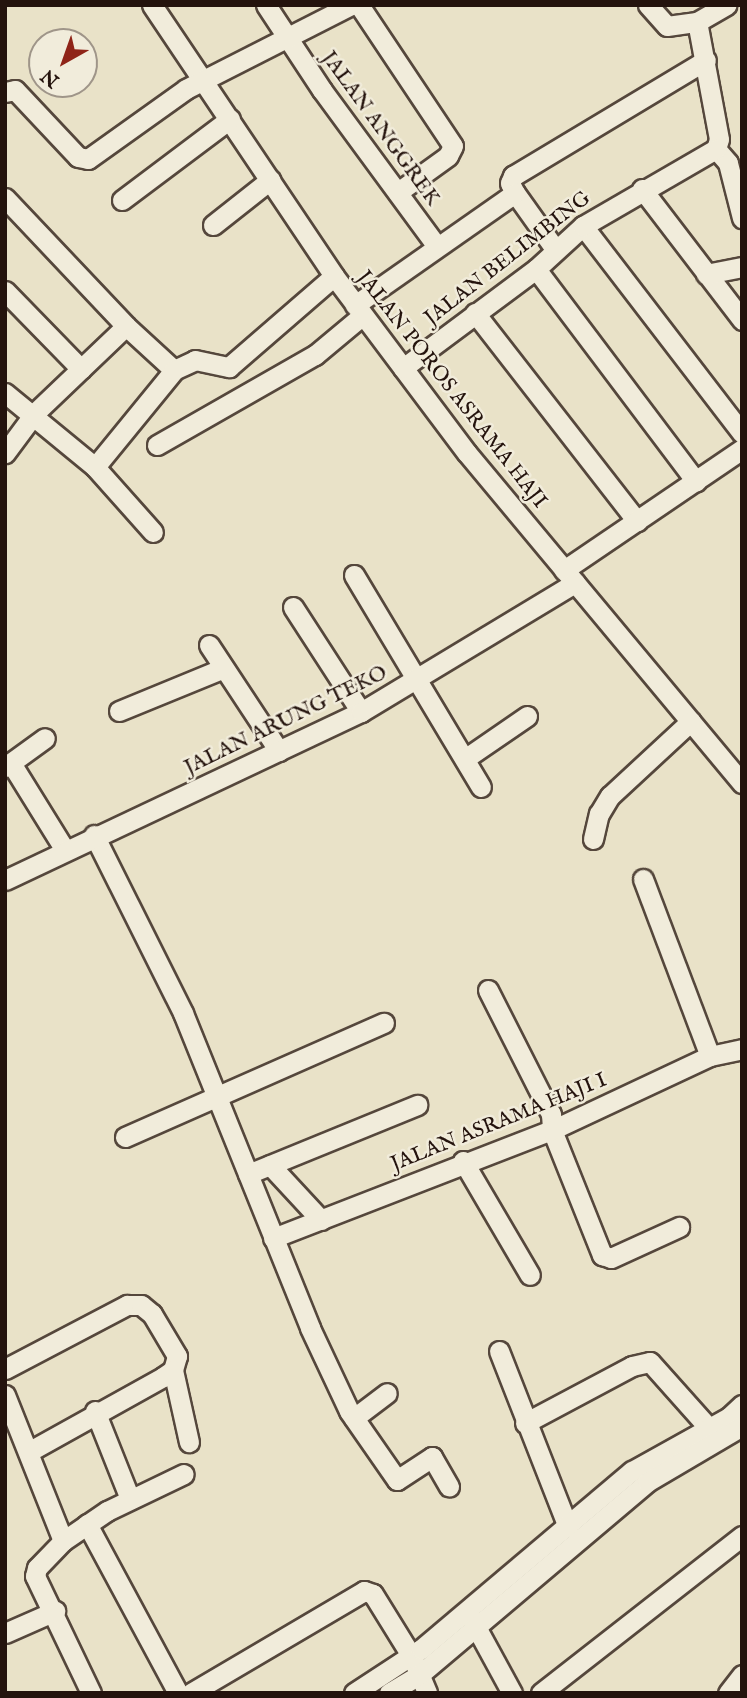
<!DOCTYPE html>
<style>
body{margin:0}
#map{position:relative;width:747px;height:1698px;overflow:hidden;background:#e9e2c8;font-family:"IM FELL English",serif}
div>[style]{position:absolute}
.roads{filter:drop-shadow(2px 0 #55473c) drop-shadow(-2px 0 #55473c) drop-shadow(0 2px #55473c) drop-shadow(0 -2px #55473c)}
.minor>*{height:19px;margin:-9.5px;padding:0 9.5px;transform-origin:9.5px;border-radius:9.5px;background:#f1ecdb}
span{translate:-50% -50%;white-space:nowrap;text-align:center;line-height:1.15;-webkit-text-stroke:5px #f1ecdb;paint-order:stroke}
.street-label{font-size:21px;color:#24130d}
.frame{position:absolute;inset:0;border:7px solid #24130d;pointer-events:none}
.north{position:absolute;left:28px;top:28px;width:70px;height:70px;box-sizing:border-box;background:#f1ecdb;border:2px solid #9f9589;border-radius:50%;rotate:220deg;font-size:19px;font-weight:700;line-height:28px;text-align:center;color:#24130d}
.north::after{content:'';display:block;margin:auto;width:24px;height:32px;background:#8f2418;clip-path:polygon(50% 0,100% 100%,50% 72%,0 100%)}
</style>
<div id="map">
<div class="roads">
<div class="minor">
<i style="left:152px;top:5px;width:326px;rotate:56.1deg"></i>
<i style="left:334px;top:276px;width:221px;rotate:53.1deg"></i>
<i style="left:467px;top:453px;width:430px;rotate:50.2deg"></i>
<i style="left:266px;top:5px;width:102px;rotate:56.6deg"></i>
<i style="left:322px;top:90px;width:192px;rotate:53.7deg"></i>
<i style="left:359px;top:5px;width:169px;rotate:56.3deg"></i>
<i style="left:453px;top:146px;width:11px;rotate:117deg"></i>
<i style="left:448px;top:156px;width:62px;rotate:144.2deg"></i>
<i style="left:648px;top:5px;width:28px;rotate:48deg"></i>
<i style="left:667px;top:26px;width:30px;rotate:-8deg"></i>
<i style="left:5px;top:92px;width:10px;rotate:-11deg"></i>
<i style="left:15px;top:90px;width:92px;rotate:46.8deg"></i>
<i style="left:78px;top:157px;width:10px;rotate:11deg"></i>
<i style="left:88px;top:159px;width:120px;rotate:-35.5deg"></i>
<i style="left:186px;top:89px;width:185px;rotate:-27deg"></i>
<i style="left:716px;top:149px;width:10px;rotate:-73deg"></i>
<i style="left:719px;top:139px;width:119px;rotate:-100.6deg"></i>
<i style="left:697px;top:22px;width:34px;rotate:-30deg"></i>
<i style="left:716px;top:149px;width:18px;rotate:49deg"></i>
<i style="left:728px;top:163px;width:57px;rotate:75.7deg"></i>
<i style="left:642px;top:189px;width:165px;rotate:52.6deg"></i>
<i style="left:5px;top:198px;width:176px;rotate:46.6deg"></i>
<i style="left:126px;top:326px;width:127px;rotate:136.3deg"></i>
<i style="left:34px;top:414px;width:49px;rotate:126.6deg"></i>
<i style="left:122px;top:200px;width:135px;rotate:-36.9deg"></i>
<i style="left:213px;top:225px;width:73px;rotate:-38.3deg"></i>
<i style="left:583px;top:226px;width:261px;rotate:52.5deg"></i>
<i style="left:555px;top:249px;width:69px;rotate:-125.5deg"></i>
<i style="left:515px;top:193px;width:11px;rotate:-117deg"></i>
<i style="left:510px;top:183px;width:8px;rotate:-67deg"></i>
<i style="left:513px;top:176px;width:225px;rotate:-31deg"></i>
<i style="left:536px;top:269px;width:266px;rotate:53deg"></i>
<i style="left:706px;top:274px;width:37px;rotate:-11deg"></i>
<i style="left:5px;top:291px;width:109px;rotate:45.7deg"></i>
<i style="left:355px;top:305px;width:195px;rotate:-35deg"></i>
<i style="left:475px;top:313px;width:264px;rotate:52.1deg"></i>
<i style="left:126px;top:326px;width:65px;rotate:42.5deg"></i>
<i style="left:403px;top:368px;width:166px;rotate:-36.7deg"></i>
<i style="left:536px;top:269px;width:64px;rotate:-42.5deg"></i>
<i style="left:583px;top:226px;width:154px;rotate:-30.1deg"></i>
<i style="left:5px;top:393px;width:117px;rotate:39.4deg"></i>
<i style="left:95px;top:467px;width:87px;rotate:48.3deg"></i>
<i style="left:157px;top:445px;width:182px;rotate:-29.7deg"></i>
<i style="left:315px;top:355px;width:62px;rotate:-39.8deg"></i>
<i style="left:95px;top:467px;width:125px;rotate:-50.8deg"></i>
<i style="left:174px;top:370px;width:23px;rotate:-25deg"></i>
<i style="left:195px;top:360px;width:35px;rotate:12deg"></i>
<i style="left:229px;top:367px;width:139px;rotate:-40.9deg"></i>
<i style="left:564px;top:570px;width:215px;rotate:-34.2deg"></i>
<i style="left:354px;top:575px;width:247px;rotate:59.1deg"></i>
<i style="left:293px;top:607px;width:125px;rotate:57.1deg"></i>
<i style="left:209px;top:645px;width:127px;rotate:56.6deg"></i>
<i style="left:119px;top:711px;width:113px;rotate:-22.3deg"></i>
<i style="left:466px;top:758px;width:74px;rotate:-34.5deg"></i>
<i style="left:11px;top:763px;width:102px;rotate:58.2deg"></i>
<i style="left:5px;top:767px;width:49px;rotate:-35.9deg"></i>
<i style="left:94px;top:835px;width:199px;rotate:63.4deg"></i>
<i style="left:183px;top:1013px;width:340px;rotate:68deg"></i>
<i style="left:310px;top:1328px;width:92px;rotate:64.8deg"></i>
<i style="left:349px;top:1411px;width:84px;rotate:55.2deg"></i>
<i style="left:397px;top:1480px;width:42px;rotate:-33.3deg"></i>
<i style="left:432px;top:1457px;width:34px;rotate:60deg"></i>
<i style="left:593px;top:839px;width:26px;rotate:-77deg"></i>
<i style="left:599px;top:814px;width:21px;rotate:-59deg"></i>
<i style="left:610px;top:796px;width:110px;rotate:-42.8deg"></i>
<i style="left:643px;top:879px;width:189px;rotate:69.3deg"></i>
<i style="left:5px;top:880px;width:394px;rotate:-25.3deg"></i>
<i style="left:361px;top:712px;width:250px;rotate:-31.1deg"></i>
<i style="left:488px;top:990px;width:139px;rotate:63.1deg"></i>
<i style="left:551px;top:1114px;width:16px;rotate:86deg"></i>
<i style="left:552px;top:1130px;width:135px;rotate:68.2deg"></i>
<i style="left:602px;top:1255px;width:9px;rotate:18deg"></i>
<i style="left:611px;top:1258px;width:75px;rotate:-24.5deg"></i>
<i style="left:125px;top:1137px;width:283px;rotate:-23.8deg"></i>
<i style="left:463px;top:1161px;width:132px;rotate:59.6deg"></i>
<i style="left:270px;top:1165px;width:75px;rotate:47.2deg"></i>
<i style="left:248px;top:1174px;width:183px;rotate:-22.2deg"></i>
<i style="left:273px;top:1238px;width:299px;rotate:-21.2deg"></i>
<i style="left:552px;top:1130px;width:174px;rotate:-25.1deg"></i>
<i style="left:710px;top:1056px;width:33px;rotate:-12deg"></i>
<i style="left:499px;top:1351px;width:189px;rotate:68.6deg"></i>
<i style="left:5px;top:1369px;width:138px;rotate:-27.7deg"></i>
<i style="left:127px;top:1305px;width:14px"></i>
<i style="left:141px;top:1305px;width:14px;rotate:39deg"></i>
<i style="left:152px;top:1314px;width:49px;rotate:59.2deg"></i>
<i style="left:177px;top:1356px;width:15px;rotate:106deg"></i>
<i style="left:173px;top:1370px;width:12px;rotate:145deg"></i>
<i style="left:163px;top:1377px;width:154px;rotate:150.9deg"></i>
<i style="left:173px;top:1370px;width:74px;rotate:77.5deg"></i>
<i style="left:5px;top:1395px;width:157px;rotate:68.3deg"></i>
<i style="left:63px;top:1541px;width:37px;rotate:134deg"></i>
<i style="left:37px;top:1568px;width:8px;rotate:104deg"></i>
<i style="left:35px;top:1576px;width:130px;rotate:64.4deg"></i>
<i style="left:95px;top:1411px;width:95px;rotate:68.3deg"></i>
<i style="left:354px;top:1418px;width:41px;rotate:-37.1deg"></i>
<i style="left:525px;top:1423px;width:121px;rotate:-28deg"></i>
<i style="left:632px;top:1366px;width:18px;rotate:-13deg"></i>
<i style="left:650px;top:1362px;width:99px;rotate:48.3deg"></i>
<i style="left:87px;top:1524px;width:192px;rotate:61.7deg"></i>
<i style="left:63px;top:1541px;width:53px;rotate:-34.3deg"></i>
<i style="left:107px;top:1511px;width:85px;rotate:-25.7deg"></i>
<i style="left:470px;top:1616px;width:88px;rotate:61.4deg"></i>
<i style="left:5px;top:1633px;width:55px;rotate:-23.7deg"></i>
<i style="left:191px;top:1693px;width:201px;rotate:-30.5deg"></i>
<i style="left:364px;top:1591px;width:9px;rotate:18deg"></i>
<i style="left:373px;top:1594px;width:74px;rotate:58.2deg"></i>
<i style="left:412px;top:1657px;width:39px;rotate:67deg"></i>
<i style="left:354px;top:1693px;width:80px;rotate:-33.3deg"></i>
<i style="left:421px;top:1649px;width:276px;rotate:-40.2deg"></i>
<i style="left:632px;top:1471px;width:111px;rotate:-29.1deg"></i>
<i style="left:729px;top:1417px;width:18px;rotate:-43deg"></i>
<i style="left:389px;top:1693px;width:35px;rotate:-31deg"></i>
<i style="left:419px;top:1675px;width:299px;rotate:-40.2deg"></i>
<i style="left:647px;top:1482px;width:110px;rotate:-30.5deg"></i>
<i style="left:541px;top:1693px;width:255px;rotate:-38deg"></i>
<i style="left:728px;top:1693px;width:23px;rotate:-52deg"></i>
</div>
</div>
<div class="street-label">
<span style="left:380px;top:129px;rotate:54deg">JALAN ANGGREK</span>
<span style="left:508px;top:259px;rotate:-38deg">JALAN BELIMBING</span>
<span style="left:451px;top:390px;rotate:52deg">JALAN POROS ASRAMA HAJI</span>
<span style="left:286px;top:721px;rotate:-26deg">JALAN ARUNG TEKO</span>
<span style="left:499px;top:1123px;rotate:-22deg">JALAN ASRAMA HAJI I</span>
</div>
<div class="frame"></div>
<div class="north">N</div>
</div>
